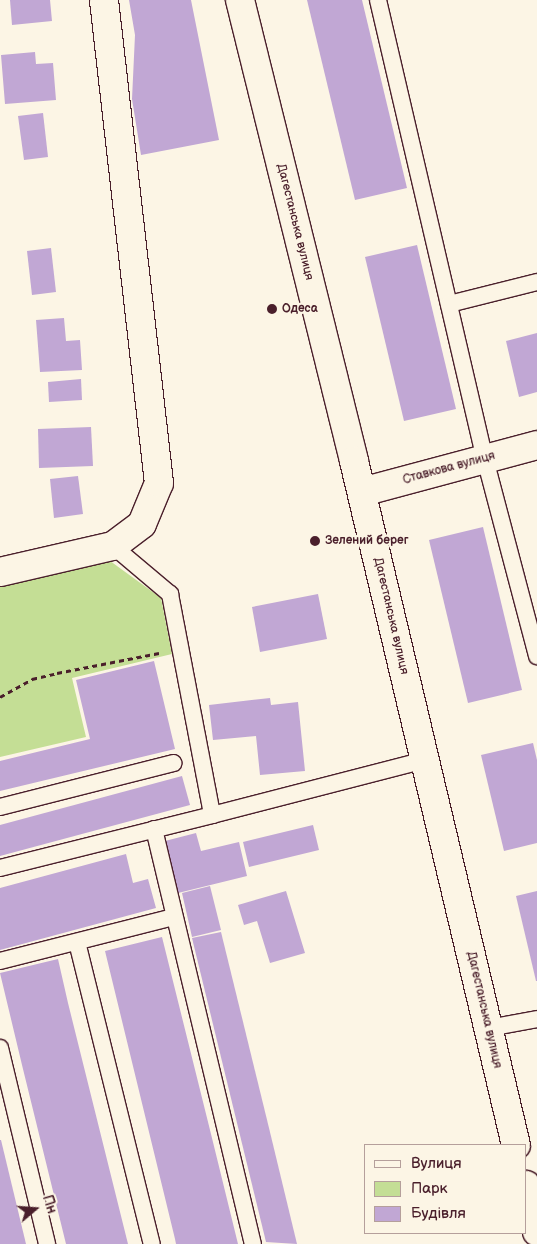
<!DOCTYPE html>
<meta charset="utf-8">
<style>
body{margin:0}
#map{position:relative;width:537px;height:1244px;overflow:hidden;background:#fcf5e5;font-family:"Balsamiq Sans",sans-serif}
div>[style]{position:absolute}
.green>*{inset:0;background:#c4de95}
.building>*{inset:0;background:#c1a7d4}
.path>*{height:3px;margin-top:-1.5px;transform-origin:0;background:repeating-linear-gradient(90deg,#4a1f2b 0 5px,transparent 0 9px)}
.roads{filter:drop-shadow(1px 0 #4a1f2b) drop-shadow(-1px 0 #4a1f2b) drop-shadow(0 1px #4a1f2b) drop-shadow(0 -1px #4a1f2b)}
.lane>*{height:16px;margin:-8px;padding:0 8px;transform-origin:8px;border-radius:8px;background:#fcf5e5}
.street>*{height:28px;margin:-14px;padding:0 14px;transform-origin:14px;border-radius:14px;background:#fcf5e5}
.secondary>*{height:28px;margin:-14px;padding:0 14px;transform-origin:14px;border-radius:14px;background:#fcf5e5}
.dots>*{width:14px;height:14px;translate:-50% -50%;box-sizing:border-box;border:2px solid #fcf5e5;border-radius:50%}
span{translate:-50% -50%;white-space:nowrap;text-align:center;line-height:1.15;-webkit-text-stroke:4.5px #fcf5e5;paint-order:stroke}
.street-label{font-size:12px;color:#4a1f2b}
.poi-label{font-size:12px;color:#4a1f2b;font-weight:700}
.left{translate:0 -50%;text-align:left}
.legend{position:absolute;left:364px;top:1144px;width:162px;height:90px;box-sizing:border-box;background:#fcf5e5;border:1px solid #b59f9b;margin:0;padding:6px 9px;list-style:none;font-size:15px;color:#4a1f2b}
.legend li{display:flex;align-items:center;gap:10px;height:25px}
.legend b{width:25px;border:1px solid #b59f9b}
.north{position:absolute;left:10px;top:1184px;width:50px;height:50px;-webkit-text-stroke:4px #fcf5e5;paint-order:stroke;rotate:72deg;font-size:14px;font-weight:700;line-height:20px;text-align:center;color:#4a1f2b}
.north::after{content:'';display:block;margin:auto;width:18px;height:22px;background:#4a1f2b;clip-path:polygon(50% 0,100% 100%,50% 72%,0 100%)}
</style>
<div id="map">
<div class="green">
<i style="clip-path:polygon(106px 558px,161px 598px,172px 654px,72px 678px,86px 737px,0 757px,0 583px)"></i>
</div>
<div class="building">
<i style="clip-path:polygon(10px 0,50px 0,52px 21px,12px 25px)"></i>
<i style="clip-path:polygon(129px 0,191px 0,219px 140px,141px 155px,132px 99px,135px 35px)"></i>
<i style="clip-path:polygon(307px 0,362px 0,407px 188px,355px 200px)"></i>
<i style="clip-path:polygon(35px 52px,36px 64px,53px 63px,56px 100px,5px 104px,1px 55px)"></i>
<i style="clip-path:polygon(43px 113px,48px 157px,24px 160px,18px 116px)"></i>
<i style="clip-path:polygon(417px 245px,456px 409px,404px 421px,365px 257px)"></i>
<i style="clip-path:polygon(51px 248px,56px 292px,32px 295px,27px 251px)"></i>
<i style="clip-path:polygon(64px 318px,66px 341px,80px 340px,82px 370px,40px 372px,36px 320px)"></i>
<i style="clip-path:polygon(537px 333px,537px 392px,519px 397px,506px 341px)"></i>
<i style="clip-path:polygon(81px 379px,82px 400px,49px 402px,48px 382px)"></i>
<i style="clip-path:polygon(91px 427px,93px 466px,39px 468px,38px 429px)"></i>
<i style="clip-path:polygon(78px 476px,83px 514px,54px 518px,50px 479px)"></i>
<i style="clip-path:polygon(483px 527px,522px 690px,468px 703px,429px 540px)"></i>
<i style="clip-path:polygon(318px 594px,327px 639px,260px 652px,252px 607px)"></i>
<i style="clip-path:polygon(154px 661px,175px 749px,0 791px,0 761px,90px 739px,76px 680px)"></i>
<i style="clip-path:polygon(270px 698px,271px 705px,298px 702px,305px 771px,260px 775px,256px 736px,213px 740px,209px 705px)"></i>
<i style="clip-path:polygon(533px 743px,537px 760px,537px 843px,504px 851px,481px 755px)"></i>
<i style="clip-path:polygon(182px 776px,190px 805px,0 856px,0 825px)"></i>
<i style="clip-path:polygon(313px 825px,319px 850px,249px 867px,243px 842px)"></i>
<i style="clip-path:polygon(196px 833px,201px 851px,239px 842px,247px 876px,178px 893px,165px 841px)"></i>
<i style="clip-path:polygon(126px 854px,133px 883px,148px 879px,156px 908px,0 950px,0 888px)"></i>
<i style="clip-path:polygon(210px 886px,221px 930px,192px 937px,182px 893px)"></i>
<i style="clip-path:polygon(286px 891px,305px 953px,270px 963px,257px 921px,244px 925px,238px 905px)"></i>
<i style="clip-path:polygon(537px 891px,537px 981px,536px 981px,516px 896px)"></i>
<i style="clip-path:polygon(221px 932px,269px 1128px,297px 1244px,266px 1242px,192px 938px)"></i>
<i style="clip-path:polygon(162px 937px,211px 1134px,238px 1244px,176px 1244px,175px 1239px,105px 951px)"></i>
<i style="clip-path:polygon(58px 959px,68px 1003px,128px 1244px,66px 1244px,22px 1065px,0 973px)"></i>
<i style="clip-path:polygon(0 1140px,1px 1140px,26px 1244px,0 1244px)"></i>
</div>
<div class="path">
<i style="left:0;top:697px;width:37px;rotate:-29deg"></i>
<i style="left:32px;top:679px;width:26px;rotate:-13deg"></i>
<i style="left:57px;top:673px;width:104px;rotate:-11.1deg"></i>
</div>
<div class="roads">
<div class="lane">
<i style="left:378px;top:0;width:471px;rotate:76.9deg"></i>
<i style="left:485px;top:459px;width:204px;rotate:75.2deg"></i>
<i style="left:449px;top:304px;width:91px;rotate:-14deg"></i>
<i style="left:113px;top:546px;width:75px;rotate:40.1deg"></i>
<i style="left:170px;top:594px;width:225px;rotate:79.2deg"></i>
<i style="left:212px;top:815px;width:220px;rotate:-14.5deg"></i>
<i style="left:0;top:807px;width:179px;rotate:-14.2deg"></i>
<i style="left:154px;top:829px;width:427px;rotate:76.6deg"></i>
<i style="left:0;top:868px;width:219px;rotate:-14deg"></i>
<i style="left:77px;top:942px;width:311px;rotate:76.1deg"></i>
<i style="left:0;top:961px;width:179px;rotate:-14.2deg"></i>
<i style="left:489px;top:1028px;width:49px;rotate:-10.6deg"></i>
<i style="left:0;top:1048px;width:202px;rotate:76.5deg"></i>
</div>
<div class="street">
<i style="left:362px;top:492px;width:181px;rotate:-15deg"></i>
<i style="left:0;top:572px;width:116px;rotate:-13deg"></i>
<i style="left:113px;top:546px;width:36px;rotate:-37deg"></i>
<i style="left:142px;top:524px;width:44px;rotate:-67.5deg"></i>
<i style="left:159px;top:483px;width:486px;rotate:-96.5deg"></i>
</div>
<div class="secondary">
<i style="left:240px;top:0;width:475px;rotate:76.1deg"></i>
<i style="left:354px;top:461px;width:703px;rotate:76.68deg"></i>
<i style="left:526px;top:1185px;width:48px;rotate:76.8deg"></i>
</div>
</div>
<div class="dots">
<i style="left:272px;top:309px;background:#4a1f2b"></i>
<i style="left:315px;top:541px;background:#4a1f2b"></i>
</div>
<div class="street-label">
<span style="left:295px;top:222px;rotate:76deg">Дагестанська вулиця</span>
<span style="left:449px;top:468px;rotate:-15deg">Ставкова вулиця</span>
<span style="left:391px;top:616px;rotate:77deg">Дагестанська вулиця</span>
<span style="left:484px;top:1010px;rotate:77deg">Дагестанська вулиця</span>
</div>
<div class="poi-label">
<span class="left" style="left:282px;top:309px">Одеса</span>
<span class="left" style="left:325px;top:541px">Зелений берег</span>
</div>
<ul class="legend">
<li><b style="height:6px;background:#fcf5e5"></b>Вулиця</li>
<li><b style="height:14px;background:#c4de95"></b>Парк</li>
<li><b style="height:14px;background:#c1a7d4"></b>Будівля</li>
</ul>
<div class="north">Пн</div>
</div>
